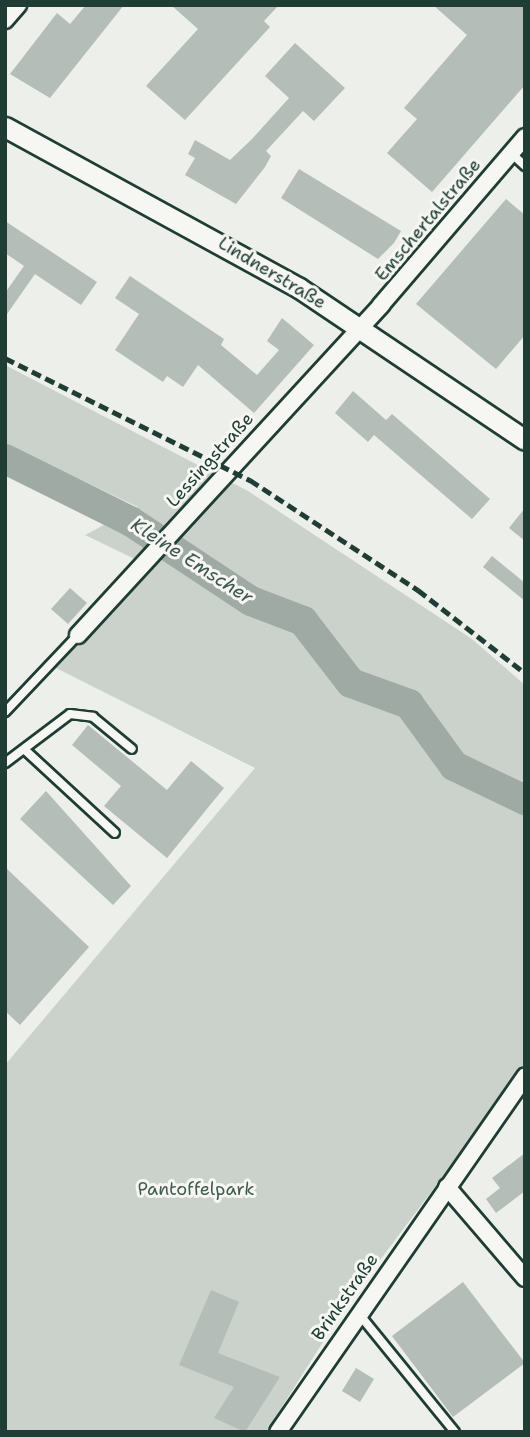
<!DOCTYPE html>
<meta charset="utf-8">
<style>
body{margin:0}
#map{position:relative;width:530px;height:1437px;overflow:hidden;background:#edefea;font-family:"Shantell Sans",sans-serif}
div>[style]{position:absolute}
.green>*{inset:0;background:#cbd2cc}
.river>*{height:30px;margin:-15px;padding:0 15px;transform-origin:15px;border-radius:15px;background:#9faaa4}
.building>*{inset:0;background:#b4bdb8}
.roads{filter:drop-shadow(2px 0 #1f3d34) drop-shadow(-2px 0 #1f3d34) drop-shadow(0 2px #1f3d34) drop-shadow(0 -2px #1f3d34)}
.service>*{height:8px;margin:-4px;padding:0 4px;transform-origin:4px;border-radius:4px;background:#f6f6f2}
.minor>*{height:16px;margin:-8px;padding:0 8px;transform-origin:8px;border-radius:8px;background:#f6f6f2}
.tertiary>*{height:19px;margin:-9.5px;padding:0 9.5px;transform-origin:9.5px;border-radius:9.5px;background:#f6f6f2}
.rail>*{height:5px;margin-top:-2.5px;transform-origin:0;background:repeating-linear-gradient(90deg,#1f3d34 0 10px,transparent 0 15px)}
span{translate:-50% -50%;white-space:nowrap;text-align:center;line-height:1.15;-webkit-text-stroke:6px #f6f6f2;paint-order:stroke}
.street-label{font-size:18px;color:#1f3d34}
.park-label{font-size:18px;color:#415b52}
.water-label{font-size:19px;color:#3f5850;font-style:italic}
.frame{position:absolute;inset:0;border:7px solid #1f3d34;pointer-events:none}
</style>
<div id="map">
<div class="green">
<i style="clip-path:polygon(5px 365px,248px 491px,472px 639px,525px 685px,525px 1067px,347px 1304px,266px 1432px,5px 1432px,5px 1065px,255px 768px,50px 665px,145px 564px,85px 535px,138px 507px,5px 444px)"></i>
</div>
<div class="river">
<i style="left:5px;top:459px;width:140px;rotate:26.4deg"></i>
<i style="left:130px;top:521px;width:145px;rotate:33.5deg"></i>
<i style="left:251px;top:601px;width:56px;rotate:21deg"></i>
<i style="left:303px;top:621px;width:78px;rotate:52.3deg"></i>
<i style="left:351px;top:683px;width:62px;rotate:19.9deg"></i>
<i style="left:409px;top:704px;width:77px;rotate:54deg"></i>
<i style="left:454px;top:766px;width:79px;rotate:25.6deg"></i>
</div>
<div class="building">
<i style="clip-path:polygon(86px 5px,124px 5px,50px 98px,10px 74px,57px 13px,70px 24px)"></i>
<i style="clip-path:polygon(171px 5px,279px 5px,264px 21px,270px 27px,185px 120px,146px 86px,198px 29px)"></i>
<i style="clip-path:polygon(433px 5px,525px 5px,525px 85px,432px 192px,387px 153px,417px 119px,404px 108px,467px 35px)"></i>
<i style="clip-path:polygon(295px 43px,345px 88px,314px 121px,303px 111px,266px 151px,271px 156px,265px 167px,236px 204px,185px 175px,195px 158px,188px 154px,195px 140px,230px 160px,252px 139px,289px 98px,265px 76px)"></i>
<i style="clip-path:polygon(299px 169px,401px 231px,394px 243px,378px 259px,281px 198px)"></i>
<i style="clip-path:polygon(506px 199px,525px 215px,525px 335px,496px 369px,416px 304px)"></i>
<i style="clip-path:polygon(5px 221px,97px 282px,81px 305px,35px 274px,5px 317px,5px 293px,24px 266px,5px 253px)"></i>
<i style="clip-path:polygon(130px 276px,224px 339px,221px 345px,257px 375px,279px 350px,267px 341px,282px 318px,314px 345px,254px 413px,198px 365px,183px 387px,167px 376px,163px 382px,115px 350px,139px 314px,115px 298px)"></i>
<i style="clip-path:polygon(353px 391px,386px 420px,392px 414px,490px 499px,472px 519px,374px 435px,368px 442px,335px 413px)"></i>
<i style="clip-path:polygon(525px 508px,525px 541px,509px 528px)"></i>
<i style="clip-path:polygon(492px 556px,525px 583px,525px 601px,483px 567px)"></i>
<i style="clip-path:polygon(70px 588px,87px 603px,68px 624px,51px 609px)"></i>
<i style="clip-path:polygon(88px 725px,167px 790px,191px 761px,224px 788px,167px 858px,104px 806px,121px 786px,72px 745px)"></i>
<i style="clip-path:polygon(46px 791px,131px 886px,113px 905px,20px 819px)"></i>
<i style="clip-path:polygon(5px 867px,89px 947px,20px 1025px,5px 1011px)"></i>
<i style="clip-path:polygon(525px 1153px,525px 1191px,496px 1213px,486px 1199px,500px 1188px,492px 1178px)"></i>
<i style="clip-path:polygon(463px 1282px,525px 1363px,453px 1417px,392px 1336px)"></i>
<i style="clip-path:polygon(211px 1290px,239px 1302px,218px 1353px,280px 1377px,245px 1432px,214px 1418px,234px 1387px,179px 1365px)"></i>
<i style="clip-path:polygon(356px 1368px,374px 1379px,360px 1402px,342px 1391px)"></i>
</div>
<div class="roads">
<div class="service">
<i style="left:511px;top:153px;width:19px;rotate:43deg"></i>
<i style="left:5px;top:712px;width:106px;rotate:-46.5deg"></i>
<i style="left:25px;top:750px;width:122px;rotate:42.7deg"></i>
<i style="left:5px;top:763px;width:81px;rotate:-37deg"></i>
<i style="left:70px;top:714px;width:23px;rotate:7deg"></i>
<i style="left:93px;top:717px;width:50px;rotate:39.4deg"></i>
<i style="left:359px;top:1314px;width:152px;rotate:50.9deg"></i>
</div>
<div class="minor">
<i style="left:5px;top:20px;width:20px;rotate:-49deg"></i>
<i style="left:78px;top:635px;width:448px;rotate:-47.4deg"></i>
<i style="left:381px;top:305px;width:221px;rotate:-49.4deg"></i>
<i style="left:447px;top:1187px;width:120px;rotate:49.4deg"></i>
<i style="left:278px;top:1432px;width:433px;rotate:-55.2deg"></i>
</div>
<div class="tertiary">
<i style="left:5px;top:127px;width:335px;rotate:28.7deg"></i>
<i style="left:299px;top:288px;width:272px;rotate:33.9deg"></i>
</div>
</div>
<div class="rail">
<i style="left:5px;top:358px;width:274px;rotate:26.5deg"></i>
<i style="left:250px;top:480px;width:201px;rotate:33.2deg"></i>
<i style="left:418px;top:590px;width:135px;rotate:37.8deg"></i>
</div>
<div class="street-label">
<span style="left:428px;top:220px;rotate:-50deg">Emschertalstraße</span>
<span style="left:272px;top:273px;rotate:31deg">Lindnerstraße</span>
<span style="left:210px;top:460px;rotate:-48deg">Lessingstraße</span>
<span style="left:345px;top:1297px;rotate:-55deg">Brinkstraße</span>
</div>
<div class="park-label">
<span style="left:196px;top:1189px">Pantoffelpark</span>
</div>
<div class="water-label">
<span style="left:192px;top:561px;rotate:33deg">Kleine Emscher</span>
</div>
<div class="frame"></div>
</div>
